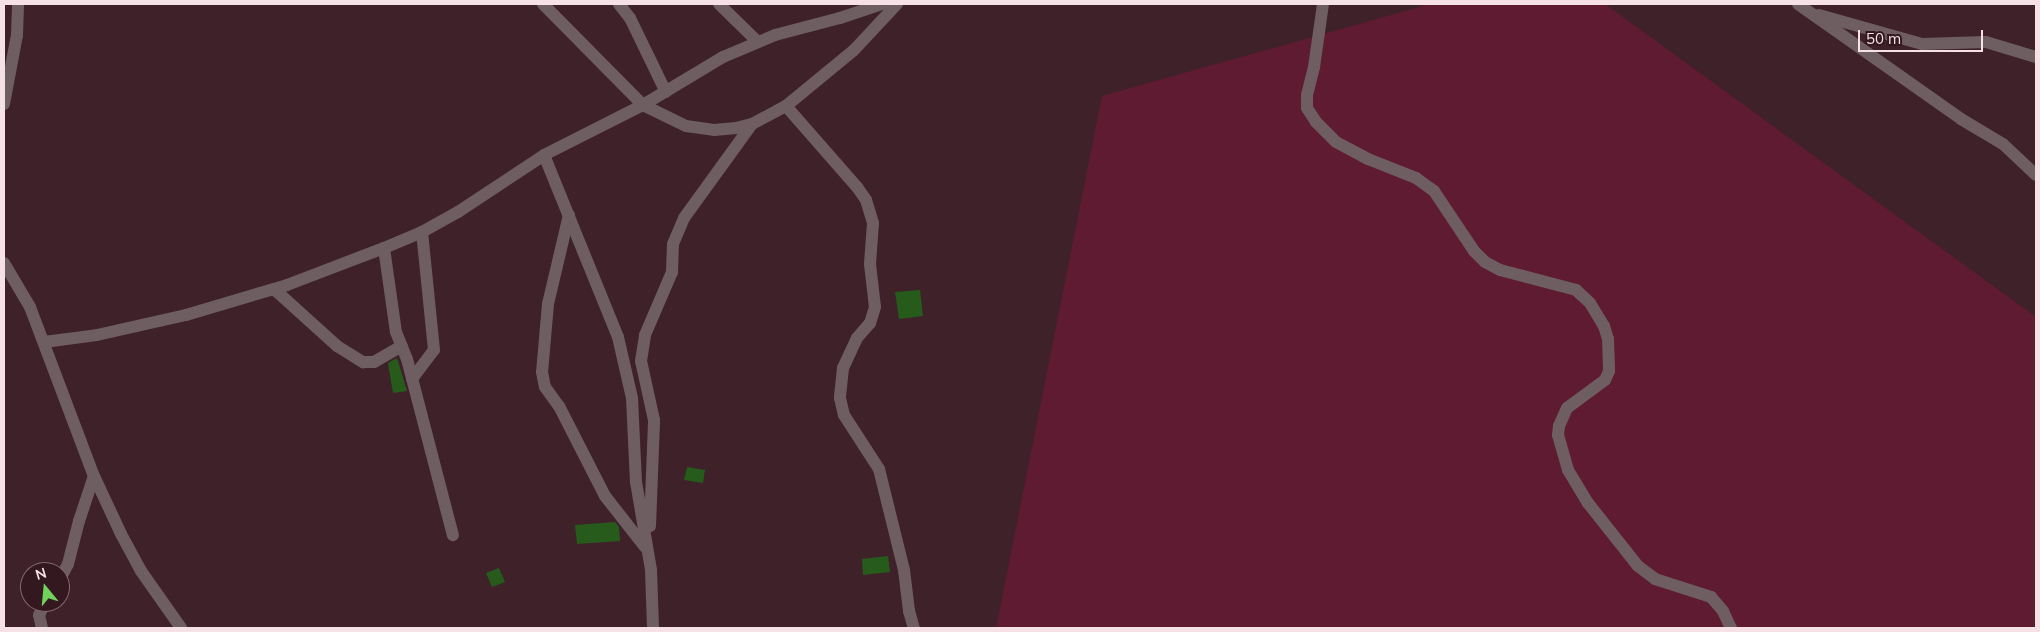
<!DOCTYPE html>
<style>
body{margin:0}
#map{position:relative;width:2040px;height:632px;overflow:hidden;background:#3f2129;font-family:Mulish,sans-serif}
div>[style]{position:absolute}
.green>*{inset:0;background:#5e1b32}
.building>*{inset:0;background:#265b1b}
.street>*{height:12px;margin:-6px;padding:0 6px;transform-origin:6px;border-radius:6px;background:#6e5e62}
span{translate:-50% -50%;white-space:nowrap;text-align:center;line-height:1.15;-webkit-text-stroke:4.5px #341820;paint-order:stroke}
.frame{position:absolute;inset:0;border:5px solid #f6e1e6;pointer-events:none}
.north{position:absolute;left:20px;top:562px;width:50px;height:50px;box-sizing:border-box;background:#341820;border:1px solid #82686f;border-radius:50%;rotate:343deg;font-size:14px;font-weight:700;line-height:20px;text-align:center;color:#f6e1e6}
.north::after{content:'';display:block;margin:auto;width:18px;height:22px;background:#72d25e;clip-path:polygon(50% 0,100% 100%,50% 72%,0 100%)}
.scale{position:absolute;left:1858px;top:30px;width:125px;height:22px;box-sizing:border-box;border:2px solid #f6e1e6;border-top:0;padding-left:6px;font-size:15px;line-height:18px;white-space:nowrap;color:#f6e1e6;-webkit-text-stroke:4px #341820;paint-order:stroke}
</style>
<div id="map">
<div class="green">
<i style="clip-path:polygon(1430px 4px,1605px 4px,2036px 317px,2036px 628px,996px 628px,1102px 96px)"></i>
</div>
<div class="building">
<i style="clip-path:polygon(920px 290px,923px 316px,899px 319px,895px 292px)"></i>
<i style="clip-path:polygon(397px 358px,407px 391px,393px 393px,388px 363px)"></i>
<i style="clip-path:polygon(687px 467px,705px 470px,703px 483px,684px 480px)"></i>
<i style="clip-path:polygon(615px 522px,619px 527px,620px 541px,577px 544px,575px 525px)"></i>
<i style="clip-path:polygon(888px 556px,890px 572px,863px 575px,862px 559px)"></i>
<i style="clip-path:polygon(499px 568px,505px 582px,492px 587px,486px 573px)"></i>
</div>
<div class="street">
<i style="left:543px;top:4px;width:142px;rotate:45.3deg"></i>
<i style="left:643px;top:105px;width:48px;rotate:26deg"></i>
<i style="left:686px;top:126px;width:28px;rotate:8deg"></i>
<i style="left:714px;top:130px;width:22px;rotate:-5deg"></i>
<i style="left:736px;top:128px;width:16px;rotate:-14deg"></i>
<i style="left:752px;top:124px;width:38px;rotate:-28deg"></i>
<i style="left:786px;top:106px;width:88px;rotate:-39.5deg"></i>
<i style="left:854px;top:50px;width:63px;rotate:-46.9deg"></i>
<i style="left:619px;top:4px;width:18px;rotate:52deg"></i>
<i style="left:630px;top:18px;width:82px;rotate:64.1deg"></i>
<i style="left:719px;top:4px;width:54px;rotate:44.3deg"></i>
<i style="left:1323px;top:4px;width:64px;rotate:98.1deg"></i>
<i style="left:1314px;top:67px;width:29px;rotate:104deg"></i>
<i style="left:1307px;top:95px;width:13px;rotate:90deg"></i>
<i style="left:1307px;top:108px;width:17px;rotate:57deg"></i>
<i style="left:1316px;top:122px;width:28px;rotate:45deg"></i>
<i style="left:1336px;top:142px;width:36px;rotate:28deg"></i>
<i style="left:1368px;top:159px;width:52px;rotate:21.6deg"></i>
<i style="left:1416px;top:178px;width:22px;rotate:36deg"></i>
<i style="left:1434px;top:191px;width:72px;rotate:56.3deg"></i>
<i style="left:1474px;top:251px;width:16px;rotate:45deg"></i>
<i style="left:1485px;top:262px;width:17px;rotate:28deg"></i>
<i style="left:1500px;top:270px;width:79px;rotate:14.7deg"></i>
<i style="left:1576px;top:290px;width:19px;rotate:43deg"></i>
<i style="left:1590px;top:303px;width:27px;rotate:59deg"></i>
<i style="left:1604px;top:326px;width:14px;rotate:73deg"></i>
<i style="left:1608px;top:339px;width:32px;rotate:88deg"></i>
<i style="left:1609px;top:371px;width:10px;rotate:114deg"></i>
<i style="left:1605px;top:380px;width:47px;rotate:143.6deg"></i>
<i style="left:1567px;top:408px;width:20px;rotate:114deg"></i>
<i style="left:1559px;top:426px;width:9px;rotate:96deg"></i>
<i style="left:1558px;top:435px;width:36px;rotate:74deg"></i>
<i style="left:1568px;top:470px;width:39px;rotate:59deg"></i>
<i style="left:1588px;top:503px;width:80px;rotate:51.6deg"></i>
<i style="left:1638px;top:566px;width:21px;rotate:37deg"></i>
<i style="left:1655px;top:579px;width:59px;rotate:17.8deg"></i>
<i style="left:1711px;top:597px;width:18px;rotate:49deg"></i>
<i style="left:1723px;top:611px;width:19px;rotate:65deg"></i>
<i style="left:1798px;top:4px;width:199px;rotate:35.2deg"></i>
<i style="left:1961px;top:119px;width:49px;rotate:30.8deg"></i>
<i style="left:2003px;top:144px;width:45px;rotate:43.2deg"></i>
<i style="left:1819px;top:15px;width:107px;rotate:15.7deg"></i>
<i style="left:1922px;top:44px;width:64px;rotate:-1.8deg"></i>
<i style="left:1986px;top:42px;width:52px;rotate:16.7deg"></i>
<i style="left:4px;top:104px;width:70px;rotate:-79.3deg"></i>
<i style="left:17px;top:35px;width:31px;rotate:-88deg"></i>
<i style="left:786px;top:106px;width:108px;rotate:48.8deg"></i>
<i style="left:857px;top:187px;width:16px;rotate:55deg"></i>
<i style="left:866px;top:200px;width:24px;rotate:73deg"></i>
<i style="left:873px;top:223px;width:41px;rotate:94.2deg"></i>
<i style="left:870px;top:264px;width:43px;rotate:83.4deg"></i>
<i style="left:875px;top:307px;width:17px;rotate:107deg"></i>
<i style="left:870px;top:323px;width:20px;rotate:131deg"></i>
<i style="left:857px;top:338px;width:33px;rotate:115deg"></i>
<i style="left:843px;top:368px;width:30px;rotate:96deg"></i>
<i style="left:840px;top:398px;width:17px;rotate:77deg"></i>
<i style="left:844px;top:415px;width:64px;rotate:57.1deg"></i>
<i style="left:879px;top:469px;width:104px;rotate:76.1deg"></i>
<i style="left:904px;top:570px;width:41px;rotate:83deg"></i>
<i style="left:909px;top:611px;width:18px;rotate:74deg"></i>
<i style="left:544px;top:155px;width:196px;rotate:67.9deg"></i>
<i style="left:618px;top:337px;width:63px;rotate:77.1deg"></i>
<i style="left:632px;top:398px;width:84px;rotate:87.3deg"></i>
<i style="left:636px;top:482px;width:89px;rotate:80.3deg"></i>
<i style="left:651px;top:570px;width:58px;rotate:88deg"></i>
<i style="left:569px;top:215px;width:91px;rotate:103.3deg"></i>
<i style="left:548px;top:304px;width:68px;rotate:95deg"></i>
<i style="left:542px;top:372px;width:15px;rotate:79deg"></i>
<i style="left:545px;top:387px;width:24px;rotate:54deg"></i>
<i style="left:559px;top:406px;width:101px;rotate:62.9deg"></i>
<i style="left:605px;top:496px;width:65px;rotate:51.9deg"></i>
<i style="left:384px;top:248px;width:85px;rotate:81.9deg"></i>
<i style="left:396px;top:332px;width:29px;rotate:68deg"></i>
<i style="left:407px;top:359px;width:182px;rotate:75.4deg"></i>
<i style="left:4px;top:263px;width:51px;rotate:59.4deg"></i>
<i style="left:30px;top:307px;width:181px;rotate:69.3deg"></i>
<i style="left:94px;top:476px;width:64px;rotate:65deg"></i>
<i style="left:121px;top:534px;width:42px;rotate:61.6deg"></i>
<i style="left:141px;top:571px;width:70px;rotate:54.9deg"></i>
<i style="left:274px;top:289px;width:85px;rotate:42.1deg"></i>
<i style="left:337px;top:346px;width:31px;rotate:32deg"></i>
<i style="left:363px;top:362px;width:11px"></i>
<i style="left:374px;top:362px;width:32px;rotate:-30deg"></i>
<i style="left:44px;top:342px;width:53px;rotate:-7.5deg"></i>
<i style="left:97px;top:335px;width:91px;rotate:-12.7deg"></i>
<i style="left:186px;top:315px;width:105px;rotate:-16.5deg"></i>
<i style="left:287px;top:285px;width:104px;rotate:-20.9deg"></i>
<i style="left:384px;top:248px;width:41px;rotate:-22.8deg"></i>
<i style="left:422px;top:232px;width:41px;rotate:-29.1deg"></i>
<i style="left:458px;top:212px;width:103px;rotate:-33.5deg"></i>
<i style="left:544px;top:155px;width:111px;rotate:-26.8deg"></i>
<i style="left:643px;top:105px;width:93px;rotate:-31deg"></i>
<i style="left:723px;top:57px;width:56px;rotate:-22.9deg"></i>
<i style="left:775px;top:35px;width:67px;rotate:-14.7deg"></i>
<i style="left:840px;top:18px;width:44px;rotate:-18.4deg"></i>
<i style="left:412px;top:379px;width:36px;rotate:-53deg"></i>
<i style="left:434px;top:350px;width:119px;rotate:-95.8deg"></i>
<i style="left:650px;top:526px;width:106px;rotate:-87.8deg"></i>
<i style="left:654px;top:420px;width:60px;rotate:-102.4deg"></i>
<i style="left:641px;top:361px;width:26px;rotate:-81deg"></i>
<i style="left:645px;top:335px;width:69px;rotate:-66.8deg"></i>
<i style="left:672px;top:272px;width:28px;rotate:-88deg"></i>
<i style="left:673px;top:244px;width:28px;rotate:-67deg"></i>
<i style="left:684px;top:218px;width:116px;rotate:-54.1deg"></i>
<i style="left:60px;top:579px;width:17px;rotate:-62deg"></i>
<i style="left:68px;top:564px;width:44px;rotate:-75.7deg"></i>
<i style="left:79px;top:521px;width:47px;rotate:-71.6deg"></i>
<i style="left:42px;top:628px;width:13px;rotate:-103deg"></i>
<i style="left:39px;top:615px;width:15px;rotate:-62deg"></i>
</div>
<div class="frame"></div>
<div class="north">N</div>
<div class="scale">50 m</div>
</div>
